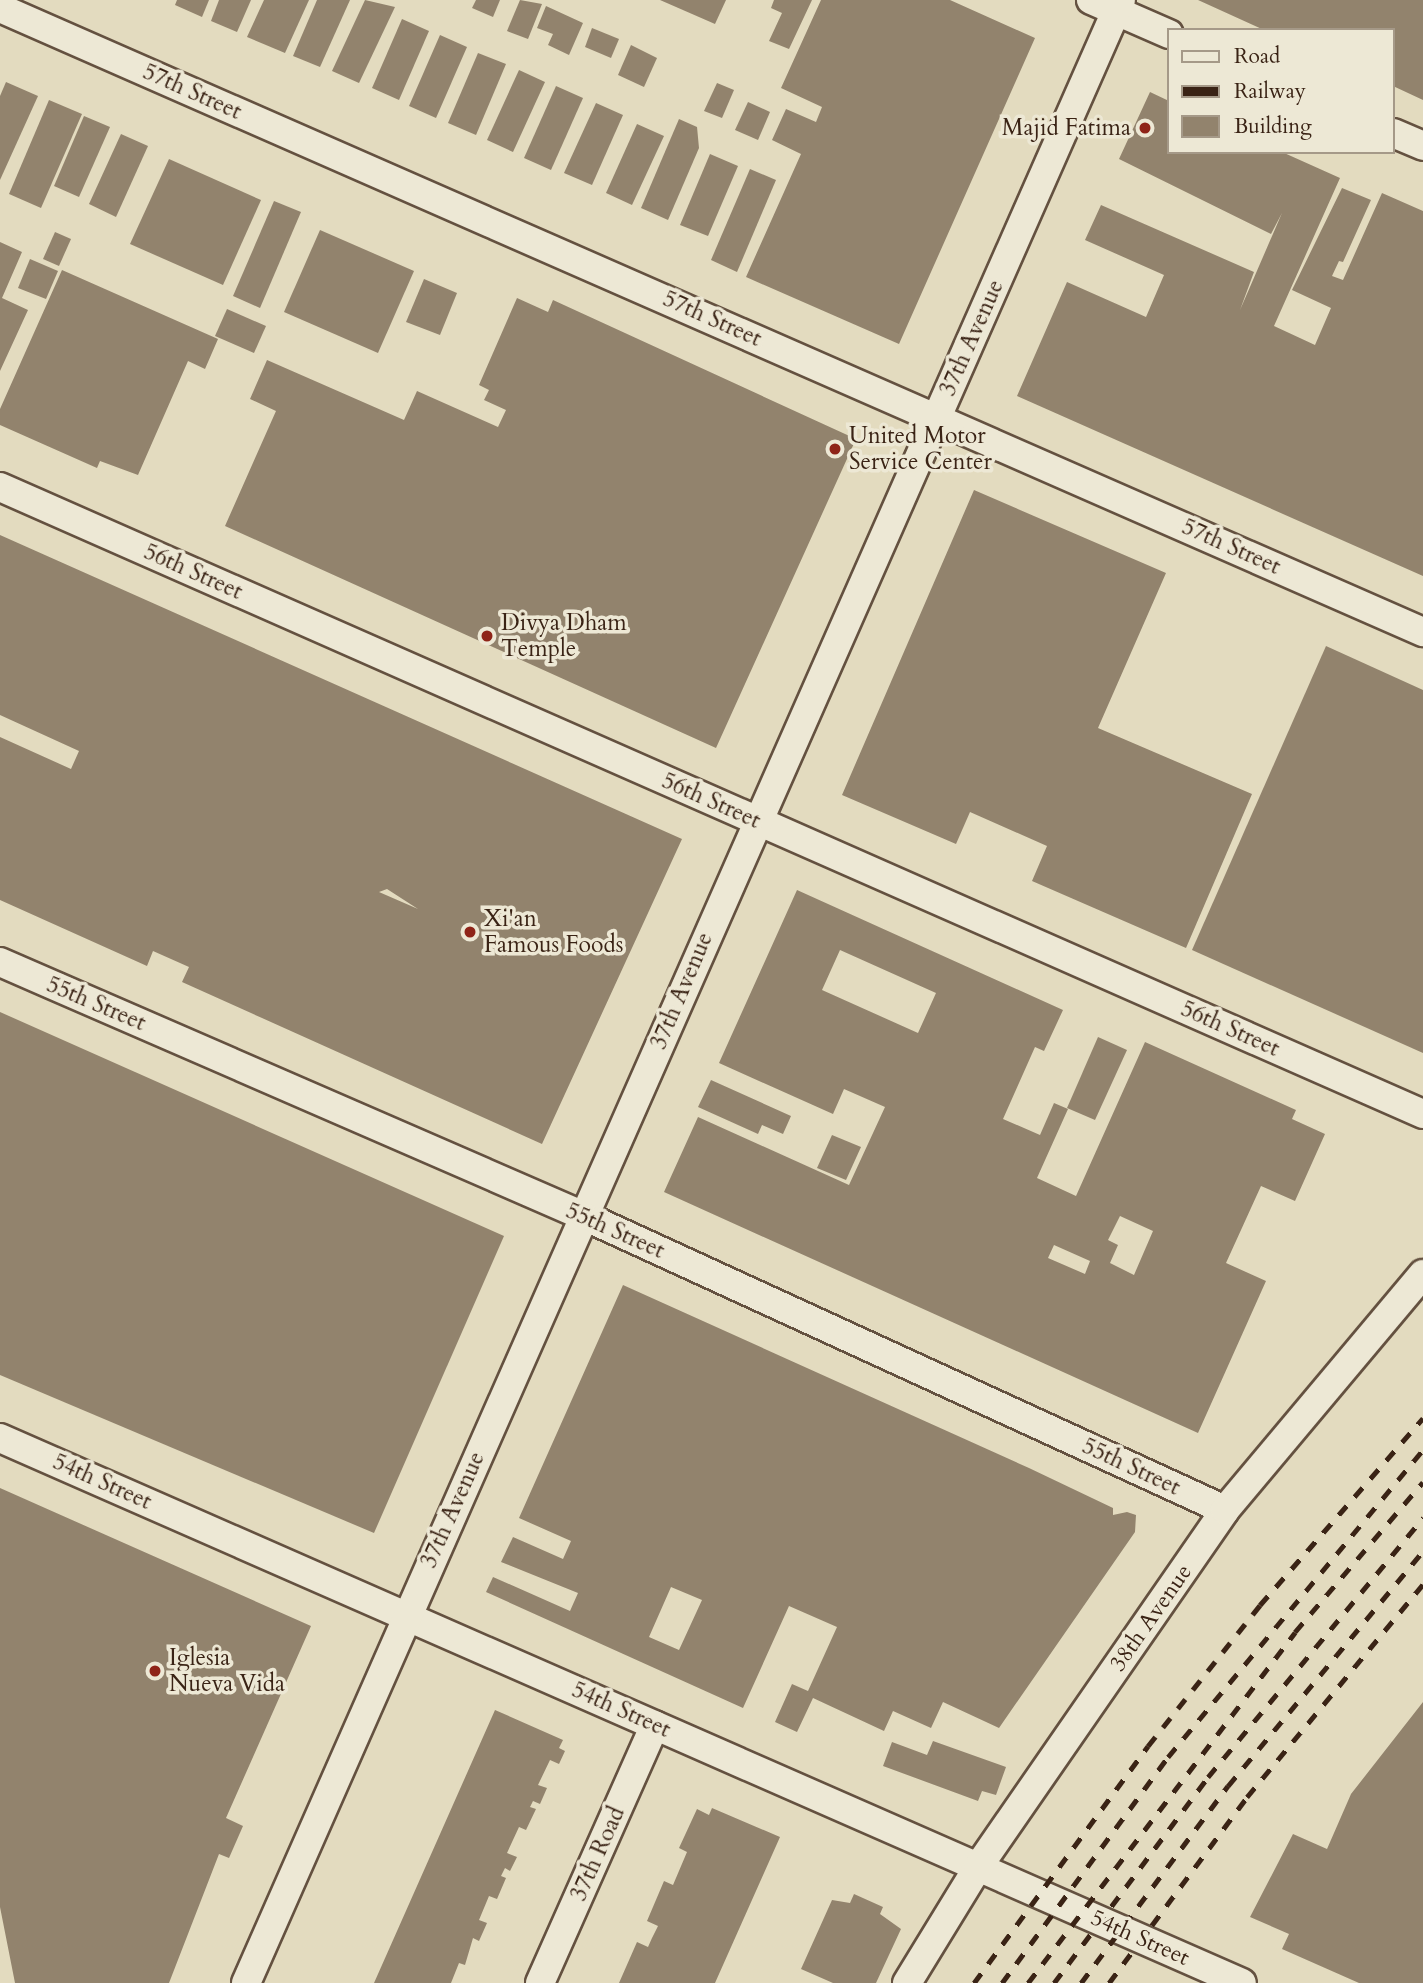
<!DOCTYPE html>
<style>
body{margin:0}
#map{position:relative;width:1423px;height:1983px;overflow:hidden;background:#e3dbbf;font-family:Cardo,serif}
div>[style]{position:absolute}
.building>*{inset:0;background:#92836d}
.roads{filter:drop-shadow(2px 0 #645140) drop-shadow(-2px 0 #645140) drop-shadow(0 2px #645140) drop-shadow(0 -2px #645140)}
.minor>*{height:28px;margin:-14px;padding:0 14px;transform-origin:14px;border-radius:14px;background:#ede8d5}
.rail>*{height:5px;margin-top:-2.5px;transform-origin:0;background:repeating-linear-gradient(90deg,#3a2315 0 12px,transparent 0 24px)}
.dots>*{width:19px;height:19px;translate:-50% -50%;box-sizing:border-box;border:4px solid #ede8d5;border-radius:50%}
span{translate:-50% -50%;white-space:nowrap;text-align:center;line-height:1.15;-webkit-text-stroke:7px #ede8d5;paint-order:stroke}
.street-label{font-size:23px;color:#3a2315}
.poi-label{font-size:23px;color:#3a2315}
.right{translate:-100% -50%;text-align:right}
.left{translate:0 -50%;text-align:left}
.legend{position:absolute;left:1167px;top:28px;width:228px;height:126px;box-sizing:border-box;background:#ede8d5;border:2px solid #a59988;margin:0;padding:9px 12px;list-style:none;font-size:21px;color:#3a2315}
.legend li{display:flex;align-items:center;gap:14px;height:35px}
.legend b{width:35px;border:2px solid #a59988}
</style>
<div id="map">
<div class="building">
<i style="clip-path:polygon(177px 0,209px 0,202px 17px,175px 5px)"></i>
<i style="clip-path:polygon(219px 0,251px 0,237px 32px,211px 21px)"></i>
<i style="clip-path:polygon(264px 0,309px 0,285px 53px,247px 37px)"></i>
<i style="clip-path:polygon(317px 0,350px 0,320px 67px,293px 56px)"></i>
<i style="clip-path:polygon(365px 0,395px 7px,359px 83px,332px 71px)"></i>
<i style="clip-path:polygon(476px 0,500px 0,493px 17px,472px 8px)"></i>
<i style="clip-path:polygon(520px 0,542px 4px,528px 39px,507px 31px)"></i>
<i style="clip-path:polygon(660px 0,726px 0,715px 24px)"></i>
<i style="clip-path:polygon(774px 0,812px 0,789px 49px,769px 41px,782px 13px,771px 8px)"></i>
<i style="clip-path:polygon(821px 0,950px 0,1035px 38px,899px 344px,746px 277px,801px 154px,772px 140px,786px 109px,816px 122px,822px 107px,781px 88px)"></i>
<i style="clip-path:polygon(1198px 0,1423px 0,1423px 100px,1393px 86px,1393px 30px,1264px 30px)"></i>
<i style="clip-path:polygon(546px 6px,583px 23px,569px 55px,548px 45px,553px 34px,537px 28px)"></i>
<i style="clip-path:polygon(402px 19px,429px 31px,399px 100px,372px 88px)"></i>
<i style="clip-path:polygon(592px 28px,619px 39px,611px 58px,585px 47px)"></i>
<i style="clip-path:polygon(440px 35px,467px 47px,436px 118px,409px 106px)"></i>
<i style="clip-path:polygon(631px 45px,657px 58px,644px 87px,618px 75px)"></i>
<i style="clip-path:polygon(478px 53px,506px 64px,476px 135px,448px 123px)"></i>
<i style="clip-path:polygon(519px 70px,545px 82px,513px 152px,487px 140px)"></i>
<i style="clip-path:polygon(6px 82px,38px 96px,0 180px,0 96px)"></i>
<i style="clip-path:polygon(717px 83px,734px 90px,722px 118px,704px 111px)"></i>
<i style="clip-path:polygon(556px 86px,583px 98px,551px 170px,524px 158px)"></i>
<i style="clip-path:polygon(1150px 92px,1169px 101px,1169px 152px,1282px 152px,1340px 178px,1274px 326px,1315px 345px,1331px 308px,1292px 290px,1342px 188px,1371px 200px,1343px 262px,1339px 261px,1332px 276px,1343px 280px,1382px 193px,1423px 211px,1423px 576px,1017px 396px,1067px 282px,1146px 317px,1164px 275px,1085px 240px,1101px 205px,1254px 272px,1240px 310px,1282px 213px,1271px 234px,1119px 159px)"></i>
<i style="clip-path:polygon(49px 100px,82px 114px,41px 208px,9px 194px)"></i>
<i style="clip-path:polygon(748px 102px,770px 112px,758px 140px,735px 130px)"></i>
<i style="clip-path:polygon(596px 103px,623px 115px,592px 185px,564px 173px)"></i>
<i style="clip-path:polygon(84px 116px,110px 127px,79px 197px,54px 186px)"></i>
<i style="clip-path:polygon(679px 119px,697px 127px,699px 148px,668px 220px,641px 208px)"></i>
<i style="clip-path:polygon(637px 124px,664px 136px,632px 205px,606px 193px)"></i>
<i style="clip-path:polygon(121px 134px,148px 146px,116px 217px,89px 204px)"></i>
<i style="clip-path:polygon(710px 154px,738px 166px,708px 236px,680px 225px)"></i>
<i style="clip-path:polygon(169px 159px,261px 200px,223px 285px,130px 244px)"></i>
<i style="clip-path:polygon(750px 169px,776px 180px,737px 272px,711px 260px)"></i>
<i style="clip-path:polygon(274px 201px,301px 212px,260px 308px,233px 296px)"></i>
<i style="clip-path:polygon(320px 230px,414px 271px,378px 353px,284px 312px)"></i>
<i style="clip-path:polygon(55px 232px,71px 239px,59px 266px,43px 259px)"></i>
<i style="clip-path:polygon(0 242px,22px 252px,2px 298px,28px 310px,0 371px)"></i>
<i style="clip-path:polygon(30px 259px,58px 271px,46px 299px,18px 288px)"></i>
<i style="clip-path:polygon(62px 270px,218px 339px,205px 369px,188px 361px,138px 475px,100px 461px,97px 468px,0 425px,0 409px)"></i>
<i style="clip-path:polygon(424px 279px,457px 293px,440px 335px,406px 322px)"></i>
<i style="clip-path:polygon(517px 298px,548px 312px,553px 300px,856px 439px,716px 748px,225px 526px,276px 411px,250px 399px,267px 360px,404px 420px,417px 391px,498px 427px,506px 410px,484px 400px,489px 390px,479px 385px)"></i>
<i style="clip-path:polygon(227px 309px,266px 326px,254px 353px,215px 336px)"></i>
<i style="clip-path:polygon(974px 490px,1166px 573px,1098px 728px,1252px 794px,1186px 948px,1032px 881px,1047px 846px,970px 812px,956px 844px,842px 795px)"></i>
<i style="clip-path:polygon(evenodd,0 535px,682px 839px,542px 1144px,182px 982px,189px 967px,153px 951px,147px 966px,0 900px,0 737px,71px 769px,79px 751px,0 715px,0 535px,387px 889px,418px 909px,379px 892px,387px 889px)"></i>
<i style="clip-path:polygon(1326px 646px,1423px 690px,1423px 1053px,1192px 950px)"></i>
<i style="clip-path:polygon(evenodd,797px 890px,1063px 1010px,1044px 1051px,1035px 1047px,1003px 1119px,1040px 1135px,1054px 1103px,1068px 1109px,1037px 1178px,1076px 1196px,1145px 1042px,1296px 1110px,1292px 1119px,1325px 1134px,1295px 1201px,1261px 1186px,1226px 1263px,1266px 1281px,1198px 1433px,664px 1192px,698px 1117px,849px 1185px,885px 1107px,844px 1089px,833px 1114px,719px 1063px,797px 890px,840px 950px,936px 993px,918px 1033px,822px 990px,840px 950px,797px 890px,1120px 1216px,1153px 1231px,1134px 1275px,1110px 1263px,1118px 1245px,1108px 1240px,1120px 1216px,797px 890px,1054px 1245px,1090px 1261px,1085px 1274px,1048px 1258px,1054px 1245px)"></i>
<i style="clip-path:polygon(0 1012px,504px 1236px,374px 1533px,0 1375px)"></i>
<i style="clip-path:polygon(1098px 1037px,1127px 1050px,1095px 1120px,1067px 1108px)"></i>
<i style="clip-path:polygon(711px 1080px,791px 1116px,783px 1134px,762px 1125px,758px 1134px,698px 1107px)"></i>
<i style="clip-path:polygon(832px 1135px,861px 1147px,846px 1180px,817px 1168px)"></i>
<i style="clip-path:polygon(evenodd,623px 1285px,1029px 1468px,1113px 1508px,1113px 1515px,1127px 1512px,1136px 1515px,1135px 1532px,999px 1728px,943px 1702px,931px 1728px,893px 1711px,884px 1731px,813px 1698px,797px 1732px,775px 1722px,792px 1684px,808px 1691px,837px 1627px,789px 1606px,743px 1708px,486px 1592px,493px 1577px,570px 1611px,578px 1593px,501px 1562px,513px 1537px,563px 1559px,571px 1541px,519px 1518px,623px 1285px,671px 1587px,702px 1600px,679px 1650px,649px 1637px,671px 1587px)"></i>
<i style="clip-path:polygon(0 1488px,311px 1626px,226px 1818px,243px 1826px,229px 1858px,219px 1854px,169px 1983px,15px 1983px,0 1907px)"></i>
<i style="clip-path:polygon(1423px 1702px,1423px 1983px,1359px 1983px,1282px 1949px,1289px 1934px,1250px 1917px,1293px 1834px,1327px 1849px,1351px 1794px)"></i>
<i style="clip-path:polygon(495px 1710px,563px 1740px,559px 1748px,565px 1751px,559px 1764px,550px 1760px,538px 1785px,547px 1788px,540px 1804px,533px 1801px,530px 1807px,536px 1809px,526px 1830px,519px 1827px,507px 1853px,517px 1857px,510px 1871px,505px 1868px,501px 1876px,506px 1878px,497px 1899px,489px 1896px,479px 1920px,487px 1923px,479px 1941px,473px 1938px,465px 1965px,459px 1963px,451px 1983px,374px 1983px)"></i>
<i style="clip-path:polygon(933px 1741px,1006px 1767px,996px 1795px,982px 1791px,978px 1801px,883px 1766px,892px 1742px,927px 1755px)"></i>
<i style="clip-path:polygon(712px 1808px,780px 1837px,715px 1983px,619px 1983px,637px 1942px,648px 1947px,652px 1938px,658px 1926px,647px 1921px,664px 1881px,673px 1885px,687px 1852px,679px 1848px,697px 1809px,709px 1815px)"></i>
<i style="clip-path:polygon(854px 1894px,883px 1907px,880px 1914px,901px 1929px,876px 1983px,833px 1983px,801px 1969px,832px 1900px,850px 1903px)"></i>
</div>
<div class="roads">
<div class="minor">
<i style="left:1091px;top:0;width:85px;rotate:23.6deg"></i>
<i style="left:0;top:8px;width:1554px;rotate:23.68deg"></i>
<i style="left:1393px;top:133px;width:33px;rotate:23deg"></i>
<i style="left:0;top:487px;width:1555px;rotate:23.78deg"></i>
<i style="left:0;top:962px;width:637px;rotate:23.51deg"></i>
<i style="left:584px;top:1216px;width:705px;rotate:24.64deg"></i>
<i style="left:0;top:1438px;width:1356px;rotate:23.69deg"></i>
<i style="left:246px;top:1983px;width:2167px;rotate:-66.19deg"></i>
<i style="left:540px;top:1983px;width:282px;rotate:-66deg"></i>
<i style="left:907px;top:1983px;width:136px;rotate:-58.5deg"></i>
<i style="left:978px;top:1867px;width:434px;rotate:-55.3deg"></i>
<i style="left:1225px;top:1510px;width:308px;rotate:-50deg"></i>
</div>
</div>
<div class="rail">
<i style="left:974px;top:1983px;width:294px;rotate:-53.7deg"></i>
<i style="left:1148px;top:1746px;width:180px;rotate:-51.5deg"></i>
<i style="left:1260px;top:1605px;width:248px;rotate:-48.9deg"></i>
<i style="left:1002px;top:1983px;width:280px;rotate:-53.7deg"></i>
<i style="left:1168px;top:1757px;width:399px;rotate:-50.3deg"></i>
<i style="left:1028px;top:1983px;width:441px;rotate:-52.7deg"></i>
<i style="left:1295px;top:1632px;width:197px;rotate:-49.5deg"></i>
<i style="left:1054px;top:1983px;width:257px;rotate:-53.2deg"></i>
<i style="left:1208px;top:1777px;width:337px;rotate:-50.3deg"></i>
<i style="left:1081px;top:1983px;width:246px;rotate:-53.3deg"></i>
<i style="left:1228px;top:1786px;width:305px;rotate:-50.3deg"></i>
<i style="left:1109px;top:1983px;width:232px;rotate:-53.4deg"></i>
<i style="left:1247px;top:1797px;width:276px;rotate:-50.4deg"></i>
</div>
<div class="dots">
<i style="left:1145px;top:128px;background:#8f2418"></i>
<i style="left:835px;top:449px;background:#8f2418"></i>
<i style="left:487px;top:636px;background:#8f2418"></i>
<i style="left:470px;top:932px;background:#8f2418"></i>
<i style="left:155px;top:1671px;background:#8f2418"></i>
</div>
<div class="street-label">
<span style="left:192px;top:92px;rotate:24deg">57th Street</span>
<span style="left:712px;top:319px;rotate:24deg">57th Street</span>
<span style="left:972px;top:338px;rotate:-66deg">37th Avenue</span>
<span style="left:1231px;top:547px;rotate:24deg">57th Street</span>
<span style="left:193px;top:572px;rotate:24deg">56th Street</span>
<span style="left:711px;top:801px;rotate:24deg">56th Street</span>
<span style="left:682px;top:991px;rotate:-67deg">37th Avenue</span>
<span style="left:96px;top:1004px;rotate:23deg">55th Street</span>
<span style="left:1230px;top:1029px;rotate:24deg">56th Street</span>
<span style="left:615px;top:1231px;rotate:24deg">55th Street</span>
<span style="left:1131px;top:1467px;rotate:25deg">55th Street</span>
<span style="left:102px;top:1482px;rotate:24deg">54th Street</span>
<span style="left:453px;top:1510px;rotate:-66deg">37th Avenue</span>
<span style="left:1151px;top:1618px;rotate:-55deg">38th Avenue</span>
<span style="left:621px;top:1710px;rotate:24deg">54th Street</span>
<span style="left:598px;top:1854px;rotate:-66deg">37th Road</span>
<span style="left:1140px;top:1938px;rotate:24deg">54th Street</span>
</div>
<div class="poi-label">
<span class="right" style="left:1131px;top:128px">Majid Fatima</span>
<span class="left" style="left:849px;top:449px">United Motor<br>Service Center</span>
<span class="left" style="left:501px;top:636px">Divya Dham<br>Temple</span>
<span class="left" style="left:484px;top:932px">Xi'an<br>Famous Foods</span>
<span class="left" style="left:169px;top:1671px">Iglesia<br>Nueva Vida</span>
</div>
<ul class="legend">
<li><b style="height:9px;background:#ede8d5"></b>Road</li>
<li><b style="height:9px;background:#3a2315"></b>Railway</li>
<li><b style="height:19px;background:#92836d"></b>Building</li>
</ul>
</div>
